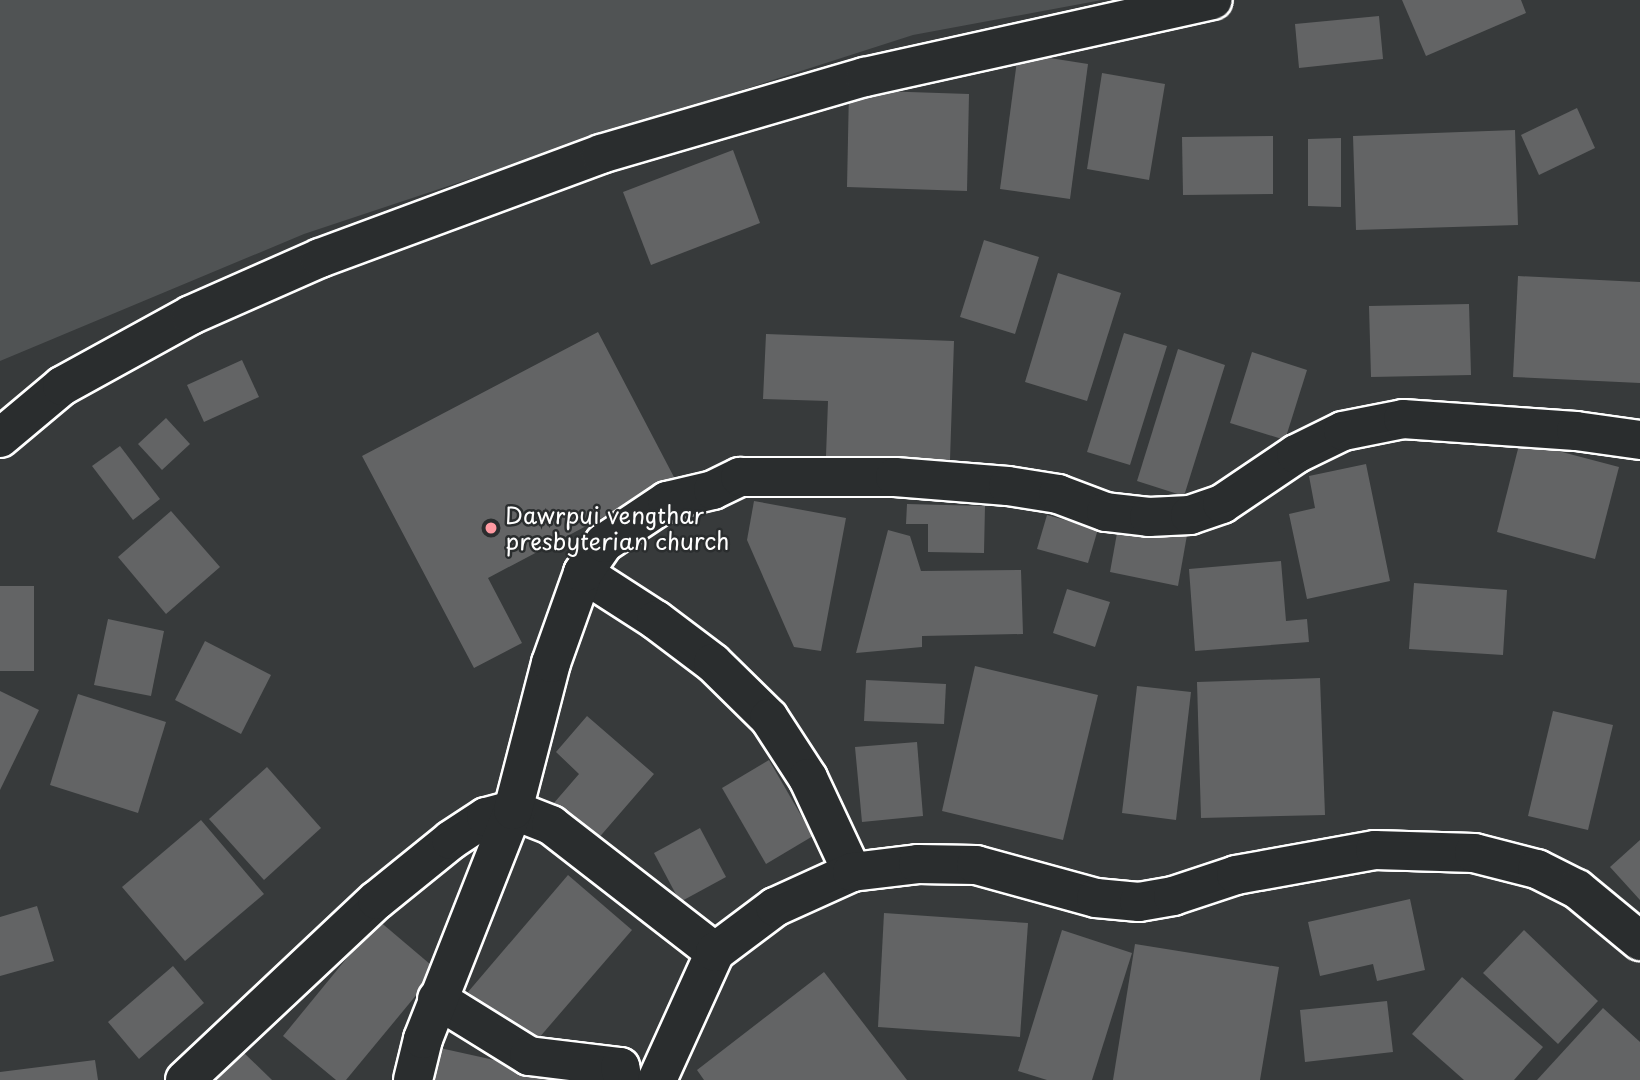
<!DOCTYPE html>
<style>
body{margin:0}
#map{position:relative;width:1640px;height:1080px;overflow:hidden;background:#373a3b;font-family:"Playpen Sans",sans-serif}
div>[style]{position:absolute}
.green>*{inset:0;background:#505354}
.building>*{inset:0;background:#636465}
.roads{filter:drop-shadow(2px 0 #fff) drop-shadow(-2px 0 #fff) drop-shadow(0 2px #fff) drop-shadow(0 -2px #fff)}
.minor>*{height:38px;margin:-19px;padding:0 19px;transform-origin:19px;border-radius:19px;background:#2a2d2e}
.dots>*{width:19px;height:19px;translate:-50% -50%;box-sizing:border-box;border:4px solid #2a2d2e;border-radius:50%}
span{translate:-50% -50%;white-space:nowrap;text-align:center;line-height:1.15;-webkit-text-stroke:5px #2a2d2e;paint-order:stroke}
.poi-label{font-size:23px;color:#fff}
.left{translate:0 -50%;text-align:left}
</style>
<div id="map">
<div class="green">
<i style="clip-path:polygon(0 0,1102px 0,913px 35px,608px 133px,304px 234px,0 361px)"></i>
</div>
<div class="building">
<i style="clip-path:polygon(1402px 0,1521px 0,1526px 13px,1426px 56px)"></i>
<i style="clip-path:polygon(1379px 16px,1383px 59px,1299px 68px,1295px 24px)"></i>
<i style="clip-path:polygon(1018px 53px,1088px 64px,1070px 199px,1000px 189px)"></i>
<i style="clip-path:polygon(1102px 73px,1165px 84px,1149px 180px,1087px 169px)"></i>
<i style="clip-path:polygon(849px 90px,969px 94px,967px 191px,847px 187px)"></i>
<i style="clip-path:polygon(1577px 108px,1595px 148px,1539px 175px,1521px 135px)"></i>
<i style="clip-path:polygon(1515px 130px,1518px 225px,1356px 230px,1353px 136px)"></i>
<i style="clip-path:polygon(1273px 136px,1273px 194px,1183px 195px,1182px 137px)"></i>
<i style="clip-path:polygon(1341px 138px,1341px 207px,1308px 206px,1308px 139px)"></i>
<i style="clip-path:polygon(733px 150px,760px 223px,651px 265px,623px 192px)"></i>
<i style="clip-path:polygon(984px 240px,1039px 257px,1015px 334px,960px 317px)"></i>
<i style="clip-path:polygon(1058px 273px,1121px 293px,1087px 401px,1025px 382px)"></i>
<i style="clip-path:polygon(1518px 276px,1640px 282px,1640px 383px,1513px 377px)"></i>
<i style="clip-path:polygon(1469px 304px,1471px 375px,1371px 377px,1369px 306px)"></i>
<i style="clip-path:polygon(598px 332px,675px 479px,488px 578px,522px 643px,474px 668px,362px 456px)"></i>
<i style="clip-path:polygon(1124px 333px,1167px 346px,1130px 465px,1087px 452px)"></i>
<i style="clip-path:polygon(766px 334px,954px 341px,950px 460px,826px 456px,828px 401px,763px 399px)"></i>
<i style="clip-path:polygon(1178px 349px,1225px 365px,1184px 496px,1137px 481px)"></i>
<i style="clip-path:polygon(1252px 352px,1307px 370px,1285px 440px,1230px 423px)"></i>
<i style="clip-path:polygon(242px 360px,259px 397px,204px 422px,187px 385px)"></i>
<i style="clip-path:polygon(166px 418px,190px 444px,162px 470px,138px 444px)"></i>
<i style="clip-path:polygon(1520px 441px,1619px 467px,1595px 559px,1497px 532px)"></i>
<i style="clip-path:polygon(120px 446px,160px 499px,133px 520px,92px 466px)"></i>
<i style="clip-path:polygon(1366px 464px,1390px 581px,1307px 599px,1289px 514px,1315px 508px,1309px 476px)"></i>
<i style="clip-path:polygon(754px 501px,846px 518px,821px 651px,794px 647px,747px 540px)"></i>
<i style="clip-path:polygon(907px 504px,985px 506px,984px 553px,928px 552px,928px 524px,906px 524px)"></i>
<i style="clip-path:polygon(171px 511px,220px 567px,166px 614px,118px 557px)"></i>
<i style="clip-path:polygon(1047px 515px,1098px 529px,1088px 563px,1037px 549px)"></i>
<i style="clip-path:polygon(1119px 522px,1187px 535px,1178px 586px,1110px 572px)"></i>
<i style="clip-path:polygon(888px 530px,910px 536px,921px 571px,1021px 570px,1023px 634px,922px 636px,922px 647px,856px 653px)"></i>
<i style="clip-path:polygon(1281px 561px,1286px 621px,1307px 619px,1309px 642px,1195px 651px,1189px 569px)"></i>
<i style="clip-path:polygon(1414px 583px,1507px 590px,1503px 655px,1409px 649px)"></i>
<i style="clip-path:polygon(0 586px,34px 586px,34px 671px,0 671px)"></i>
<i style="clip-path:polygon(1067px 589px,1110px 602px,1095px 647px,1053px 633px)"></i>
<i style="clip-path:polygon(108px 619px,164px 631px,151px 696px,94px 685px)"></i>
<i style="clip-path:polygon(205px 641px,271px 675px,241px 734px,175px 700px)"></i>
<i style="clip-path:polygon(975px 666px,1098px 695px,1063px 840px,942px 811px)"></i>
<i style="clip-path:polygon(1320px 678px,1325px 815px,1201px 818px,1197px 682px)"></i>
<i style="clip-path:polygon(866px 680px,946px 684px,944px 724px,864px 721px)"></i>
<i style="clip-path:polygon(1137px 686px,1191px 692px,1176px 820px,1122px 813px)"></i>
<i style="clip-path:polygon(0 691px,39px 710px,0 790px)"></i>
<i style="clip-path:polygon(78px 694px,166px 722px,138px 813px,50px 785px)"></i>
<i style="clip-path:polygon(1553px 711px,1613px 725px,1588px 830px,1528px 816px)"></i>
<i style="clip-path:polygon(587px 716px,654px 774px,590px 848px,547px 811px,579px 774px,556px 752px)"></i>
<i style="clip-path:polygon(917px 742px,923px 816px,862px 822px,855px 747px)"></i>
<i style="clip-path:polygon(769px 760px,813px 836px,766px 864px,722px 788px)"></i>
<i style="clip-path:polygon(267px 767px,321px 828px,264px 880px,209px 819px)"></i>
<i style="clip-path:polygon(201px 820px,264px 894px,185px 961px,122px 887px)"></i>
<i style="clip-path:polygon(700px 828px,726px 877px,680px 902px,654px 853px)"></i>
<i style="clip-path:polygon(1640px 840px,1640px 900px,1610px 867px)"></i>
<i style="clip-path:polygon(568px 875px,632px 930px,532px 1046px,468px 992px)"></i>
<i style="clip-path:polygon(1410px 899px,1425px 970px,1377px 981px,1373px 964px,1320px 976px,1308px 922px)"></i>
<i style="clip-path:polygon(37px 906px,54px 961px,0 976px,0 917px)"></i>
<i style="clip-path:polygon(884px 913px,1028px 923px,1020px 1037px,878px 1027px)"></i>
<i style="clip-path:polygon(378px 920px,437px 970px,346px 1080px,336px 1080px,283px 1036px)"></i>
<i style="clip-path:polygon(1062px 930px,1132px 953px,1092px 1080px,1047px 1080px,1018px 1071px)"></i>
<i style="clip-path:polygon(1524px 930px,1598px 1001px,1558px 1044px,1483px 973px)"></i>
<i style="clip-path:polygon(1135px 944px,1279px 967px,1260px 1080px,1113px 1080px)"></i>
<i style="clip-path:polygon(173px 966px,204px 1003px,139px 1059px,108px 1022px)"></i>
<i style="clip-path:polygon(824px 972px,907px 1080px,704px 1080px,697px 1070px)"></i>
<i style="clip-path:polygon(1462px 977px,1543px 1047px,1514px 1080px,1464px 1080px,1412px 1034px)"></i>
<i style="clip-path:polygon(1387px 1001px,1393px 1052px,1305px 1062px,1300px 1010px)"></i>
<i style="clip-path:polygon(1603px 1008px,1640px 1042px,1640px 1080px,1537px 1080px)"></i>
<i style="clip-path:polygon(440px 1048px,557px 1074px,556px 1080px,432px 1080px)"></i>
<i style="clip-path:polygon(243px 1052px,272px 1080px,217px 1080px)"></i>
<i style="clip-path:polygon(95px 1060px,98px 1080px,0 1080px,0 1072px)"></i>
</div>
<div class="roads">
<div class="minor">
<i style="left:0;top:438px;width:81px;rotate:-40deg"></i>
<i style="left:62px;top:386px;width:147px;rotate:-28.8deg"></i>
<i style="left:191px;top:315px;width:141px;rotate:-23.8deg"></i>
<i style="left:320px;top:258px;width:300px;rotate:-20.3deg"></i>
<i style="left:601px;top:154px;width:275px;rotate:-16.3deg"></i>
<i style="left:865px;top:77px;width:356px;rotate:-12.5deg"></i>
<i style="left:583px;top:573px;width:87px;rotate:32.8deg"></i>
<i style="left:656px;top:620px;width:71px;rotate:37deg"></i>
<i style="left:713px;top:663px;width:78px;rotate:44.5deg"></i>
<i style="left:769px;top:718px;width:72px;rotate:57deg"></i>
<i style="left:808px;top:778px;width:104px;rotate:64.9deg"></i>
<i style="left:437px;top:999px;width:108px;rotate:31.8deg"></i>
<i style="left:529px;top:1056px;width:92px;rotate:6.9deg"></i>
<i style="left:620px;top:1067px;width:13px;rotate:77deg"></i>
<i style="left:185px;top:1080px;width:263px;rotate:-43.2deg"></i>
<i style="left:377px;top:900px;width:95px;rotate:-39deg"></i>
<i style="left:451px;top:840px;width:42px;rotate:-33.3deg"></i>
<i style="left:486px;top:817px;width:28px;rotate:-15deg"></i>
<i style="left:513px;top:810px;width:41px;rotate:21.5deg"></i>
<i style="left:551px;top:825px;width:207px;rotate:37.8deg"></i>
<i style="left:413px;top:1080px;width:42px;rotate:-76.3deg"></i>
<i style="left:423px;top:1039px;width:246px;rotate:-68.5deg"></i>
<i style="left:513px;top:810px;width:152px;rotate:-75.5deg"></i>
<i style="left:551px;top:663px;width:96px;rotate:-70.4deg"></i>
<i style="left:583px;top:573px;width:37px;rotate:-55deg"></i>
<i style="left:604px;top:543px;width:76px;rotate:-33.7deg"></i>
<i style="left:667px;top:501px;width:47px;rotate:-13.4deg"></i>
<i style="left:713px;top:490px;width:30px;rotate:-26deg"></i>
<i style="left:740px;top:477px;width:155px"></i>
<i style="left:895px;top:477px;width:113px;rotate:4.6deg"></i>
<i style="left:1008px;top:486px;width:51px;rotate:9.1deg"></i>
<i style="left:1058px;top:494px;width:51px;rotate:20.6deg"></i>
<i style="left:1106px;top:512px;width:43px;rotate:6.6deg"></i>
<i style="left:1149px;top:517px;width:41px;rotate:-2.8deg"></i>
<i style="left:1190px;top:515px;width:34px;rotate:-19deg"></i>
<i style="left:1222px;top:504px;width:89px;rotate:-34deg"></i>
<i style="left:1296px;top:454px;width:52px;rotate:-26.1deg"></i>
<i style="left:1343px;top:431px;width:61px;rotate:-11.3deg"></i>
<i style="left:1403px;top:419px;width:173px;rotate:4deg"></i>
<i style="left:1576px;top:431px;width:65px;rotate:8deg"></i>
<i style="left:657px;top:1080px;width:141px;rotate:-65.6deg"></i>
<i style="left:715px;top:952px;width:75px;rotate:-36.9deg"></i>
<i style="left:775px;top:907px;width:85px;rotate:-24.4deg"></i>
<i style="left:852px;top:872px;width:66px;rotate:-6.9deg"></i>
<i style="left:918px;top:864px;width:58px;rotate:1deg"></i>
<i style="left:976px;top:865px;width:124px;rotate:15.4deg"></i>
<i style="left:1096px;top:898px;width:43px;rotate:5.3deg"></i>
<i style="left:1139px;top:902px;width:35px;rotate:-10deg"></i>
<i style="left:1173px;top:896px;width:66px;rotate:-18.4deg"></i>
<i style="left:1236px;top:875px;width:141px;rotate:-10.2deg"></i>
<i style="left:1375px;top:850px;width:99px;rotate:1.7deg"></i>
<i style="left:1474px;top:853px;width:65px;rotate:14.3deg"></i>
<i style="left:1537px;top:869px;width:45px;rotate:26.6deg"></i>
<i style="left:1577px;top:889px;width:82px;rotate:39.5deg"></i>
</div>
</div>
<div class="dots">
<i style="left:491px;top:528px;background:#ff9aa2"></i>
</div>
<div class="poi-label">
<span class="left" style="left:505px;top:528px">Dawrpui vengthar<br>presbyterian church</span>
</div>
</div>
